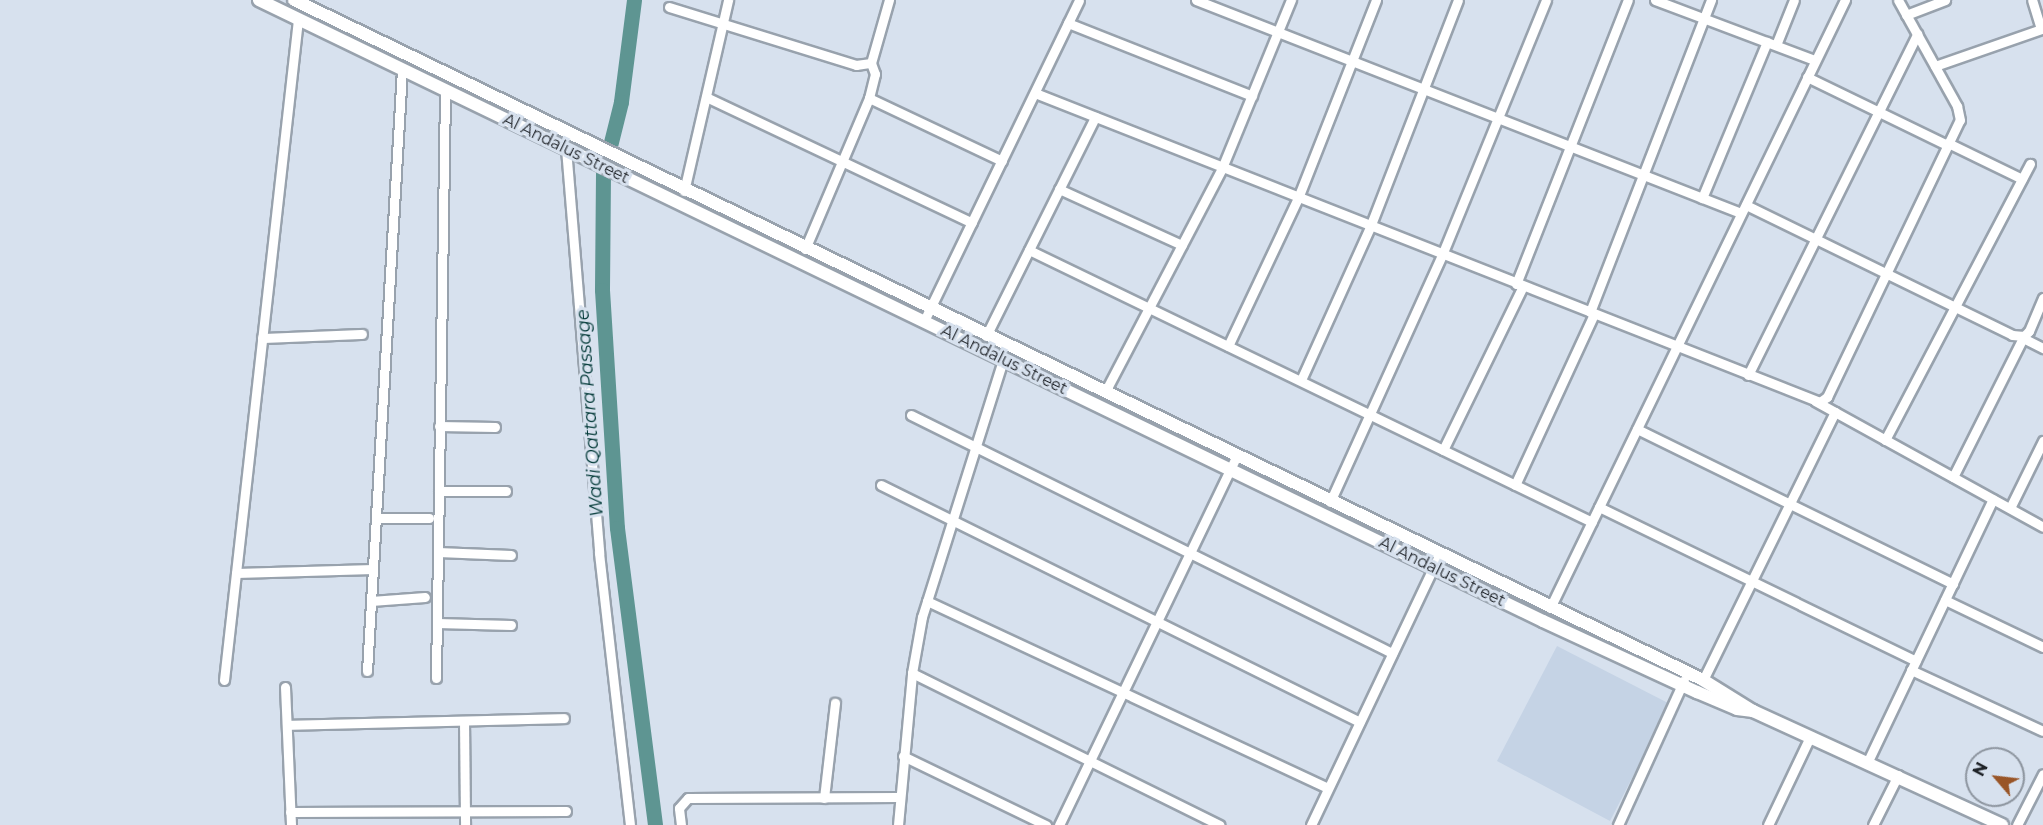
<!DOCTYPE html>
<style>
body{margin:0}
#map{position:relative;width:2043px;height:825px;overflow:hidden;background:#d7e1ee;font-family:Montserrat,sans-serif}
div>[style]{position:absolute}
.built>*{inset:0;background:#c5d3e5}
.river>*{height:15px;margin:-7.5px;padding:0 7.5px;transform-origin:7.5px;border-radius:7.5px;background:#5e9592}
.roads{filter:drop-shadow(2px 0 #98a2ad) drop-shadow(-2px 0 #98a2ad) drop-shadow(0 2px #98a2ad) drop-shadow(0 -2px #98a2ad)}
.street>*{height:9px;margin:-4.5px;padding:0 4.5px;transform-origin:4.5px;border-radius:4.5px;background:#fff}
.secondary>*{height:12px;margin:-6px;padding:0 6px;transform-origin:6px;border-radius:6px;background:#fff}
span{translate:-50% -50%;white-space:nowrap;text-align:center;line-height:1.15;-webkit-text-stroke:6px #d7e1ee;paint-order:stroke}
.street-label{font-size:16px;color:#1f2328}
.water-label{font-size:18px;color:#003836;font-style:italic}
.north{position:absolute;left:1965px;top:747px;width:60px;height:60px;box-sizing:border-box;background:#d7e1ee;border:2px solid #8d959f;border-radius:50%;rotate:298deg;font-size:16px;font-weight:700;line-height:24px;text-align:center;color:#1f2328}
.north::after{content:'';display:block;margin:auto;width:21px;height:27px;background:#995527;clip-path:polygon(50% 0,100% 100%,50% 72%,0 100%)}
</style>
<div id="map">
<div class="built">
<i style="clip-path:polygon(1557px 646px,1670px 704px,1610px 821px,1497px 761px)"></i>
</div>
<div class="river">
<i style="left:634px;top:0;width:103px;rotate:97.3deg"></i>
<i style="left:621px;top:102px;width:74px;rotate:104deg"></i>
<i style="left:603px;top:174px;width:116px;rotate:90.5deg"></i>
<i style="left:602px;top:290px;width:238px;rotate:86.4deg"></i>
<i style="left:617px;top:528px;width:299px;rotate:82.7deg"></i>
</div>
<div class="roads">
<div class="street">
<i style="left:1196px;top:0;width:585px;rotate:21.35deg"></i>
<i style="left:1655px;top:0;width:171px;rotate:20.6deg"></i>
<i style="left:669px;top:7px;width:196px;rotate:17.2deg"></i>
<i style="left:856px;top:65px;width:15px;rotate:-8deg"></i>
<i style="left:871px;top:63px;width:66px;rotate:-74.1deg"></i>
<i style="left:1906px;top:15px;width:42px;rotate:-21deg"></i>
<i style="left:1068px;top:23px;width:198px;rotate:21.6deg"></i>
<i style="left:1776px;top:45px;width:48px;rotate:-68.2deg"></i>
<i style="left:1935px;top:66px;width:112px;rotate:-19.2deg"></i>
<i style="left:2041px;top:29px;width:30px;rotate:-107deg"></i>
<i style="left:1807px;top:77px;width:156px;rotate:25.9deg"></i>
<i style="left:1035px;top:93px;width:844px;rotate:21.49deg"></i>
<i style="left:1820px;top:402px;width:9px;rotate:-36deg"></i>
<i style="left:1827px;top:397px;width:307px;rotate:-64.4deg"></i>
<i style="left:1960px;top:120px;width:14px;rotate:-102deg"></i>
<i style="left:1957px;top:106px;width:121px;rotate:-119.1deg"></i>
<i style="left:706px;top:97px;width:294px;rotate:25.3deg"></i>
<i style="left:869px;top:98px;width:147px;rotate:25.3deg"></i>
<i style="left:1948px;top:143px;width:82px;rotate:25.9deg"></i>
<i style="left:566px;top:148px;width:406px;rotate:85.3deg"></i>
<i style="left:599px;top:553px;width:274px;rotate:83.5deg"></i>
<i style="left:1059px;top:189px;width:135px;rotate:24.5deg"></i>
<i style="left:684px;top:191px;width:196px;rotate:-77deg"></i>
<i style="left:1702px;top:198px;width:169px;rotate:-67.4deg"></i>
<i style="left:1746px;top:205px;width:296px;rotate:26deg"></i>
<i style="left:2012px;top:335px;width:12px;rotate:5deg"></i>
<i style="left:2024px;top:336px;width:7px;rotate:-45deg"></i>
<i style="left:2029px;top:331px;width:36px;rotate:-67deg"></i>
<i style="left:805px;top:249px;width:164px;rotate:-67deg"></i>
<i style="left:869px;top:98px;width:25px;rotate:-76deg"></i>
<i style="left:875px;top:74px;width:12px;rotate:-110deg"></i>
<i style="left:1029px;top:250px;width:625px;rotate:25.79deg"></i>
<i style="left:1516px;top:284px;width:305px;rotate:-68.5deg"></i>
<i style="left:1590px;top:312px;width:335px;rotate:-68.8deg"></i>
<i style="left:924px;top:321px;width:356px;rotate:-64.2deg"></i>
<i style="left:986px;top:336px;width:245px;rotate:-63.5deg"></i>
<i style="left:2021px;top:337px;width:25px;rotate:27deg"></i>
<i style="left:262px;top:338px;width:100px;rotate:-2.3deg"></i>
<i style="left:1228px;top:346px;width:164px;rotate:-64.7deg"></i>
<i style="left:1298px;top:198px;width:213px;rotate:-68.5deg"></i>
<i style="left:1748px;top:375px;width:381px;rotate:-63.6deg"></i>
<i style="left:1301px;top:380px;width:168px;rotate:-65.7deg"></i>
<i style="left:1370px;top:227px;width:243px;rotate:-68.8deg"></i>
<i style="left:1105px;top:392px;width:253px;rotate:-62.4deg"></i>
<i style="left:1222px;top:168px;width:182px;rotate:-67.7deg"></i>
<i style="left:1815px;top:401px;width:260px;rotate:28.9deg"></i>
<i style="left:911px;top:415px;width:537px;rotate:26.33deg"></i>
<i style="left:439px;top:426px;width:56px;rotate:1deg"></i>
<i style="left:1637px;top:429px;width:352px;rotate:26.1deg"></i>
<i style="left:1885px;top:440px;width:312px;rotate:-62.3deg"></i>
<i style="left:1443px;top:450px;width:182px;rotate:-64deg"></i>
<i style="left:1953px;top:477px;width:158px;rotate:-63.3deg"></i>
<i style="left:881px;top:485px;width:534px;rotate:26.33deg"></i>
<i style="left:1515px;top:485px;width:188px;rotate:-65.2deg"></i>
<i style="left:439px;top:491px;width:67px"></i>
<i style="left:1330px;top:502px;width:271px;rotate:-65.6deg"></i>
<i style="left:1442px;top:255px;width:275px;rotate:-67.8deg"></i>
<i style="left:1599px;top:507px;width:352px;rotate:25.9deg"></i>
<i style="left:2010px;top:508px;width:75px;rotate:-63.8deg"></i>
<i style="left:376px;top:518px;width:53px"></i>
<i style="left:438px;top:552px;width:73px;rotate:2.4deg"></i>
<i style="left:236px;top:573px;width:137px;rotate:-1.7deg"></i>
<i style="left:1945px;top:600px;width:109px;rotate:25.6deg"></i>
<i style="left:371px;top:601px;width:54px;rotate:-4.2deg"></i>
<i style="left:927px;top:601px;width:442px;rotate:25deg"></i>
<i style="left:1550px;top:608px;width:676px;rotate:-64.12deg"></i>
<i style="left:437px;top:623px;width:74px;rotate:1.5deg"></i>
<i style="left:1911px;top:670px;width:145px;rotate:24.8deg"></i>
<i style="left:367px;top:671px;width:603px;rotate:-86.67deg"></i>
<i style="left:912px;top:673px;width:343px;rotate:26.3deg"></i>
<i style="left:436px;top:678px;width:588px;rotate:-89.12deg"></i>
<i style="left:224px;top:680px;width:665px;rotate:-83.61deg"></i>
<i style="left:1703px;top:680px;width:299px;rotate:-63.8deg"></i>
<i style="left:285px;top:687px;width:138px;rotate:87.5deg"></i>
<i style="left:464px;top:721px;width:104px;rotate:89.4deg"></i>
<i style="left:287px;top:725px;width:277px;rotate:-1.4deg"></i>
<i style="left:903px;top:756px;width:159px;rotate:25.8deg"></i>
<i style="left:1868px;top:761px;width:290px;rotate:-64.5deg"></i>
<i style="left:824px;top:798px;width:96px;rotate:-83.4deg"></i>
<i style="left:290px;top:812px;width:276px;rotate:-0.2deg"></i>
<i style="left:681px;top:825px;width:17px;rotate:-97deg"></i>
<i style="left:679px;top:808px;width:13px;rotate:-48deg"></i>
<i style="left:688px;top:798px;width:211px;rotate:-0.3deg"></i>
<i style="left:898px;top:825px;width:153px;rotate:-84.7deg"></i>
<i style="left:912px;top:673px;width:57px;rotate:-79.9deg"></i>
<i style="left:922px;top:617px;width:269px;rotate:-72.5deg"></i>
<i style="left:1059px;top:825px;width:408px;rotate:-64.3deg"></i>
<i style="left:1311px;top:825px;width:298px;rotate:-64.6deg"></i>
<i style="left:1618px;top:825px;width:159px;rotate:-65.5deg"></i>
<i style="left:1768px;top:825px;width:98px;rotate:-64.5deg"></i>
<i style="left:1873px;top:825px;width:56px;rotate:-63.4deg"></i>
<i style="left:2017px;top:825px;width:57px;rotate:-63deg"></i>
</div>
<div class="secondary">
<i style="left:259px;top:0;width:1426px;rotate:25.81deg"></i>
<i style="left:1543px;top:621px;width:170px;rotate:24.8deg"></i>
<i style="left:1697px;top:692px;width:43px;rotate:23deg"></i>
<i style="left:1737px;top:709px;width:16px;rotate:7deg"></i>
<i style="left:294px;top:0;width:1565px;rotate:25.76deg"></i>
<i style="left:1703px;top:680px;width:59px;rotate:31.8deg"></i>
<i style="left:1753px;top:711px;width:274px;rotate:24.6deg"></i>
</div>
</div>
<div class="street-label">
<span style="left:566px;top:149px;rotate:26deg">Al Andalus Street</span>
<span style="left:1004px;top:360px;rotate:26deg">Al Andalus Street</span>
<span style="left:1442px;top:572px;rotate:26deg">Al Andalus Street</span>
</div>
<div class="water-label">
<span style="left:590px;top:413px;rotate:-94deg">Wadi Qattara Passage</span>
</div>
<div class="north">N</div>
</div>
